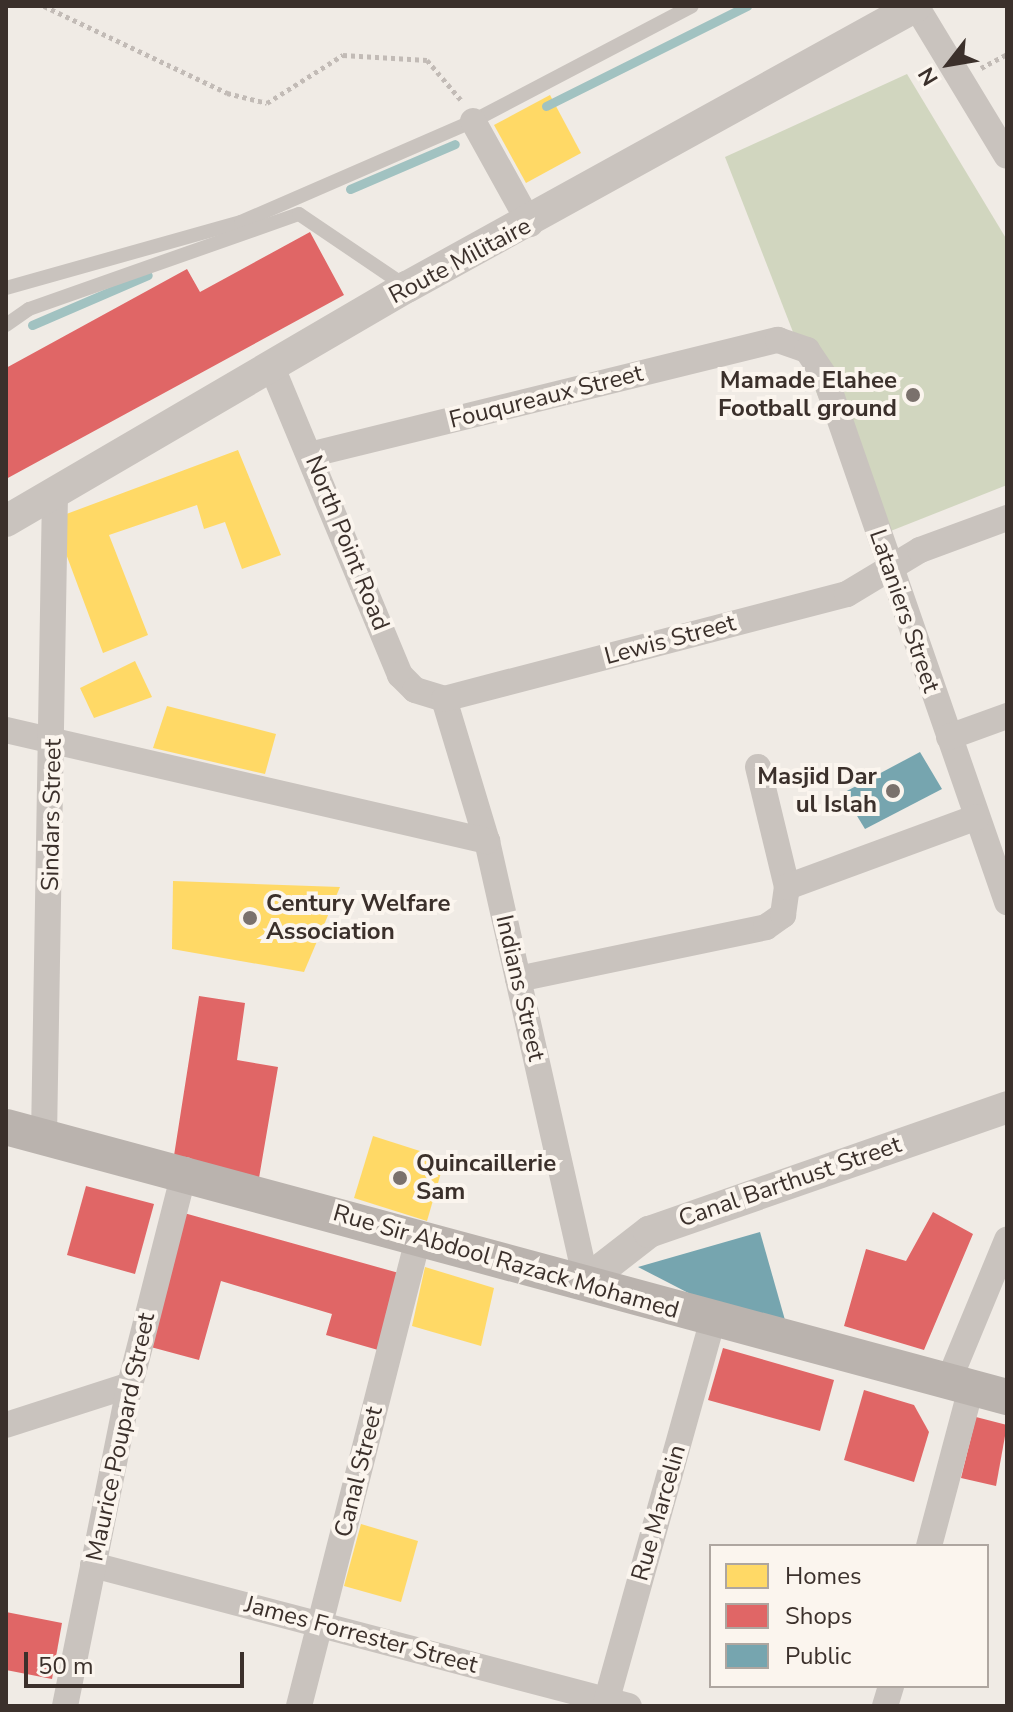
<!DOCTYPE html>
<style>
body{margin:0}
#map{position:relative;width:1013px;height:1712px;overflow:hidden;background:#f0ebe5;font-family:"Nunito Sans",sans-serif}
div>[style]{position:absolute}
.green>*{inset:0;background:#d1d6bf}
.homes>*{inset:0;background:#ffd966}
.shops>*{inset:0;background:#e06666}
.public>*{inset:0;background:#76a5af}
.stream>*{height:9px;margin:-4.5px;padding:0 4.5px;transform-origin:4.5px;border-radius:4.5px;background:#a1c2c1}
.path>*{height:5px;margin-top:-2.5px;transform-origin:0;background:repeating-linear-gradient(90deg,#c2bbb6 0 4px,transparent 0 8px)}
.service>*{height:14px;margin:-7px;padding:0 7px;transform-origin:7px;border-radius:7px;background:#c9c3be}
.minor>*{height:26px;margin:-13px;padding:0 13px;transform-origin:13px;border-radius:13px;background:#c9c3be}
.tertiary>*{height:32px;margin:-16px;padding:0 16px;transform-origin:16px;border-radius:16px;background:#c9c3be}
.secondary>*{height:36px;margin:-18px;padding:0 18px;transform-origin:18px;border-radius:18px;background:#bab3ae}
.dots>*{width:22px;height:22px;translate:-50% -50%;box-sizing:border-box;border:4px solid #fbf5ee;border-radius:50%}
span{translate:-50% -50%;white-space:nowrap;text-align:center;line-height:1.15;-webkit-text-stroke:8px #fbf5ee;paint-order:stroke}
.street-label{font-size:24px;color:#3b302b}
.poi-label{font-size:24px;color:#3b302b;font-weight:700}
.right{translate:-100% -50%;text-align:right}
.left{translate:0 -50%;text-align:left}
.frame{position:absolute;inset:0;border:8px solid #3b302b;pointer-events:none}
.legend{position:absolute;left:709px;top:1544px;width:280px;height:144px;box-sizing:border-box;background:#fbf5ee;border:2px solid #aea6a0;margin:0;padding:10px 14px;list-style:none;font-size:24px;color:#3b302b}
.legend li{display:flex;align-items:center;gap:16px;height:40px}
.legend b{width:40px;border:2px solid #aea6a0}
.north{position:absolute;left:909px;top:24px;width:80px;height:80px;-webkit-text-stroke:6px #fbf5ee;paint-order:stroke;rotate:239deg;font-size:22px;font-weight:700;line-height:32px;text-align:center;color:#3b302b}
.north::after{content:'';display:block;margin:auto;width:28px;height:36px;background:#3b302b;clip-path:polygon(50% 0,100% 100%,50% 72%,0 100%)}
.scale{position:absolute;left:24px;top:1652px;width:220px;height:36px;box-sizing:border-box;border:4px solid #3b302b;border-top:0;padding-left:10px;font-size:24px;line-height:28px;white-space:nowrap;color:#3b302b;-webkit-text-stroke:6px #fbf5ee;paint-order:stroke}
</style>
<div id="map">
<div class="green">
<i style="clip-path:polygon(907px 74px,1007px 240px,1007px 485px,873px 538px,725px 157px)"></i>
</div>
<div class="homes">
<i style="clip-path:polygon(550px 95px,581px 153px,526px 183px,494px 125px)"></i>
<i style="clip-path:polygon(238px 450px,281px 555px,242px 569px,225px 522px,204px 529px,197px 505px,109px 535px,148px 635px,103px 653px,53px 519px)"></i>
<i style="clip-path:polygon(135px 661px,152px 697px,94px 718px,80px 688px)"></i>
<i style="clip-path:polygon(167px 706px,276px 734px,265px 774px,153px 748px)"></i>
<i style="clip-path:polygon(173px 881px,340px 887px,304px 972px,172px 949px)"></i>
<i style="clip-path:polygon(373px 1136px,445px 1159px,427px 1221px,354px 1198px)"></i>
<i style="clip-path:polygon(425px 1267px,494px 1288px,481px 1346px,412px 1326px)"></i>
<i style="clip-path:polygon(361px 1524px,418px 1541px,401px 1602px,344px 1586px)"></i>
</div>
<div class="shops">
<i style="clip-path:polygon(310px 232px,344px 295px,6px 479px,6px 368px,187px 269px,200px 292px)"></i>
<i style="clip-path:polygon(199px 996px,245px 1003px,237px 1060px,278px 1067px,259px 1178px,173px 1162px)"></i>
<i style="clip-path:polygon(86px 1186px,154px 1204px,135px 1274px,67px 1255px)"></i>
<i style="clip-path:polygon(933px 1212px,973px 1234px,924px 1350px,844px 1326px,866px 1249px,906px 1261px)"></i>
<i style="clip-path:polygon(184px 1213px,406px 1275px,385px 1352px,326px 1335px,332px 1314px,221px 1281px,199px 1360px,147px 1346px)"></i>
<i style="clip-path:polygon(723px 1348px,834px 1380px,820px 1431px,708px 1400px)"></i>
<i style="clip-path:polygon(864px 1390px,914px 1405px,929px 1432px,914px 1482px,844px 1460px)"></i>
<i style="clip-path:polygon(976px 1417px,1007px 1425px,996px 1486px,961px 1478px)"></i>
<i style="clip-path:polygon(6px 1612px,62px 1623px,52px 1679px,6px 1670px)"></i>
</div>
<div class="public">
<i style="clip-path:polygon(920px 752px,942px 789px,865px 829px,843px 793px)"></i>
<i style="clip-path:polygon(760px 1232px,785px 1320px,704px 1301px,638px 1267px)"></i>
</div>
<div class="stream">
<i style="left:546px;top:106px;width:225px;rotate:-26.5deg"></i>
<i style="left:350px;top:189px;width:114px;rotate:-23.2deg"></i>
<i style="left:32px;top:325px;width:126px;rotate:-23.3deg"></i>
</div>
<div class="path">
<i style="left:44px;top:6px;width:203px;rotate:25.4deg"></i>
<i style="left:227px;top:93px;width:41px;rotate:14deg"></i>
<i style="left:267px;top:103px;width:90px;rotate:-32.3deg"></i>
<i style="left:343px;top:55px;width:84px;rotate:3.4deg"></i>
<i style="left:427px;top:60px;width:52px;rotate:49.6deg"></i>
<i style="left:981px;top:68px;width:30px;rotate:-28deg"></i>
</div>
<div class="service">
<i style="left:6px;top:288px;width:244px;rotate:-15.7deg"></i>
<i style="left:241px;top:222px;width:253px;rotate:-23.5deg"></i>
<i style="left:473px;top:121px;width:247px;rotate:-27.7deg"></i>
<i style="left:6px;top:325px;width:28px;rotate:-35deg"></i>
<i style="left:29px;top:309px;width:286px;rotate:-19.4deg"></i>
<i style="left:299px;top:214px;width:130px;rotate:34.1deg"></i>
</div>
<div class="minor">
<i style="left:916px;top:6px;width:175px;rotate:58.8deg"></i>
<i style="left:473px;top:121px;width:118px;rotate:61deg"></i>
<i style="left:271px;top:365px;width:336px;rotate:67.4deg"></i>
<i style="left:400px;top:675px;width:21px;rotate:45deg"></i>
<i style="left:415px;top:690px;width:30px;rotate:17deg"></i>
<i style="left:313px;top:454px;width:479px;rotate:-13.8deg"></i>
<i style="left:778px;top:340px;width:31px;rotate:19deg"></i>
<i style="left:807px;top:350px;width:32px;rotate:56deg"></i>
<i style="left:825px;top:377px;width:556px;rotate:70.88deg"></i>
<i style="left:444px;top:699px;width:148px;rotate:73.2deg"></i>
<i style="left:487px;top:841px;width:451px;rotate:77.3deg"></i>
<i style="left:444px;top:699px;width:416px;rotate:-14.6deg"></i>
<i style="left:847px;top:594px;width:85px;rotate:-31.1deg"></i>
<i style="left:920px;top:550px;width:93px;rotate:-20.2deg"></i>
<i style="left:6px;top:730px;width:494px;rotate:13deg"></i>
<i style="left:949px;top:737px;width:62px;rotate:-19.9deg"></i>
<i style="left:758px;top:767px;width:123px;rotate:76.4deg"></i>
<i style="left:518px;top:979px;width:253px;rotate:-11.8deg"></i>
<i style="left:766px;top:927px;width:21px;rotate:-35deg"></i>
<i style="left:783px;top:915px;width:28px;rotate:-82deg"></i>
<i style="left:787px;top:887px;width:202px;rotate:-20.2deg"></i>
<i style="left:44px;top:1137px;width:645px;rotate:-89.02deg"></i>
<i style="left:949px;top:1380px;width:152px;rotate:-67.5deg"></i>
<i style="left:6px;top:1425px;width:130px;rotate:-17.9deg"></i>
<i style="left:929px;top:1546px;width:163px;rotate:-75.1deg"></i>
<i style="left:93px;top:1565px;width:554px;rotate:14.74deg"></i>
<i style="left:65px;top:1706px;width:328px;rotate:-78.6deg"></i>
<i style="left:130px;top:1385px;width:222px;rotate:-75.7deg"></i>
<i style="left:299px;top:1706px;width:483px;rotate:-75.7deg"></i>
<i style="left:605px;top:1706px;width:401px;rotate:-74.4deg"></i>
<i style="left:885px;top:1706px;width:21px;rotate:-73deg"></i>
</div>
<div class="tertiary">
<i style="left:6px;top:521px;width:464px;rotate:-30.3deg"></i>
<i style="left:407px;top:287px;width:581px;rotate:-28.9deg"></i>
<i style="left:586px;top:1281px;width:80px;rotate:-37.9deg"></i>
<i style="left:649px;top:1232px;width:379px;rotate:-19.2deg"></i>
</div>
<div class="secondary">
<i style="left:6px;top:1127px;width:1037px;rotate:15.1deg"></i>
</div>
<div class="dots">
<i style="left:913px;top:395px;background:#7a716c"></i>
<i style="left:893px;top:791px;background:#7a716c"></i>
<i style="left:250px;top:918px;background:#7a716c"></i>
<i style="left:400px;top:1178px;background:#7a716c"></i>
</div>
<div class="street-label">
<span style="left:460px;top:261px;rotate:-28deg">Route Militaire</span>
<span style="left:546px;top:397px;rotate:-14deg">Fouqureaux Street</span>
<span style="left:347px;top:543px;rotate:68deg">North Point Road</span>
<span style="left:904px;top:611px;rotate:71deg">Lataniers Street</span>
<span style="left:670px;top:640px;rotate:-15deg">Lewis Street</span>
<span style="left:52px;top:815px;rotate:-89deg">Sindars Street</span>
<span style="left:520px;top:988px;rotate:77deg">Indians Street</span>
<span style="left:790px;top:1182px;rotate:-19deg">Canal Barthust Street</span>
<span style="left:506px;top:1262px;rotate:16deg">Rue Sir Abdool Razack Mohamed</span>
<span style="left:121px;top:1437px;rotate:-78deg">Maurice Poupard Street</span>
<span style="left:359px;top:1472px;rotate:-76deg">Canal Street</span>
<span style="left:659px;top:1513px;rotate:-74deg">Rue Marcelin</span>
<span style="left:361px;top:1635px;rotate:15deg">James Forrester Street</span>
</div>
<div class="poi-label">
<span class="right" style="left:897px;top:395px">Mamade Elahee<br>Football ground</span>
<span class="right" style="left:877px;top:791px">Masjid Dar<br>ul Islah</span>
<span class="left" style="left:266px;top:918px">Century Welfare<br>Association</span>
<span class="left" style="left:416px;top:1178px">Quincaillerie<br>Sam</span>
</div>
<div class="frame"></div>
<ul class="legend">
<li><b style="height:22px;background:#ffd966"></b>Homes</li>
<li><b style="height:22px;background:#e06666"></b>Shops</li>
<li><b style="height:22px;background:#76a5af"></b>Public</li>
</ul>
<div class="north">N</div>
<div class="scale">50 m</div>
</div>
